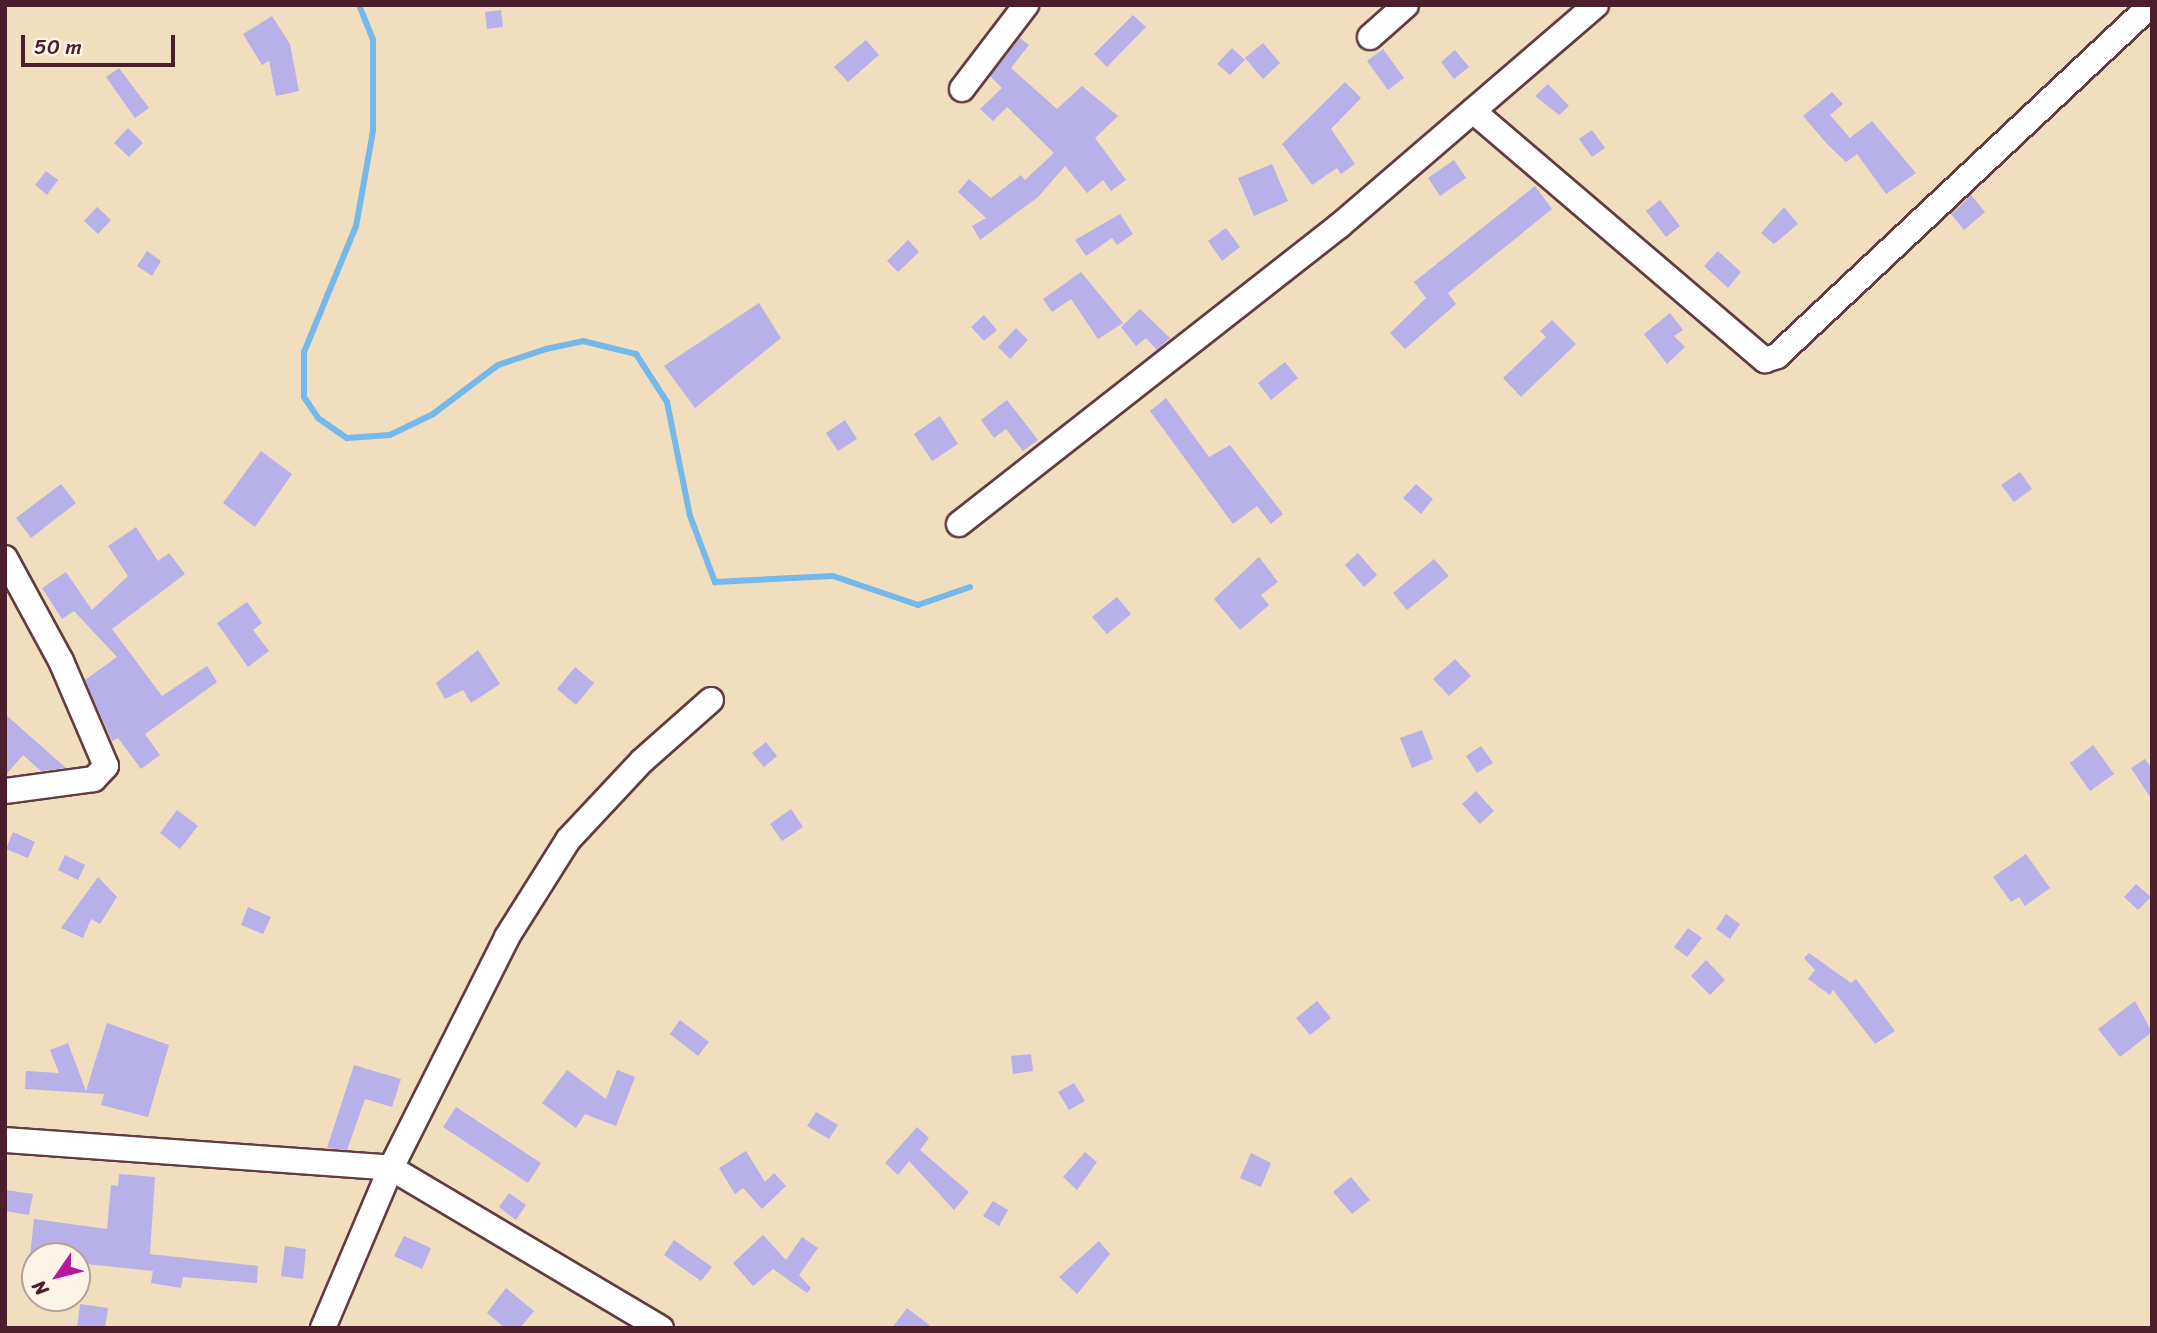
<!DOCTYPE html>
<style>
body{margin:0}
#map{position:relative;width:2157px;height:1333px;overflow:hidden;background:#f0debe;font-family:Sriracha,sans-serif}
div>[style]{position:absolute}
.stream>*{height:6px;margin:-3px;padding:0 3px;transform-origin:3px;border-radius:3px;background:#75b8ea}
.building>*{inset:0;background:#b8b0e9}
.roads{filter:drop-shadow(2px 0 #633c41) drop-shadow(-2px 0 #633c41) drop-shadow(0 2px #633c41) drop-shadow(0 -2px #633c41)}
.street>*{height:24px;margin:-12px;padding:0 12px;transform-origin:12px;border-radius:12px;background:#fff}
span{translate:-50% -50%;white-space:nowrap;text-align:center;line-height:1.15;-webkit-text-stroke:7px #fcf5e5;paint-order:stroke}
.frame{position:absolute;inset:0;border:7px solid #4a1f2b;pointer-events:none}
.north{position:absolute;left:21px;top:1242px;width:70px;height:70px;box-sizing:border-box;background:#fcf5e5;border:2px solid #b59f9b;border-radius:50%;rotate:235deg;font-size:19px;font-weight:700;line-height:28px;text-align:center;color:#4a1f2b}
.north::after{content:'';display:block;margin:auto;width:24px;height:32px;background:#b5179e;clip-path:polygon(50% 0,100% 100%,50% 72%,0 100%)}
.scale{position:absolute;left:21px;top:35px;width:154px;height:32px;box-sizing:border-box;border:4px solid #4a1f2b;border-top:0;padding-left:9px;font-size:21px;line-height:24px;white-space:nowrap;color:#4a1f2b;-webkit-text-stroke:5px #fcf5e5;paint-order:stroke}
</style>
<div id="map">
<div class="stream">
<i style="left:359px;top:5px;width:38px;rotate:68deg"></i>
<i style="left:373px;top:40px;width:91px;rotate:90deg"></i>
<i style="left:373px;top:131px;width:97px;rotate:100.1deg"></i>
<i style="left:356px;top:226px;width:136px;rotate:112.4deg"></i>
<i style="left:304px;top:352px;width:45px;rotate:90deg"></i>
<i style="left:304px;top:397px;width:25px;rotate:56deg"></i>
<i style="left:318px;top:418px;width:35px;rotate:35deg"></i>
<i style="left:347px;top:438px;width:43px;rotate:-4deg"></i>
<i style="left:390px;top:435px;width:48px;rotate:-26deg"></i>
<i style="left:433px;top:414px;width:81px;rotate:-37deg"></i>
<i style="left:498px;top:365px;width:51px;rotate:-18.4deg"></i>
<i style="left:546px;top:349px;width:38px;rotate:-12deg"></i>
<i style="left:583px;top:341px;width:55px;rotate:13.8deg"></i>
<i style="left:636px;top:354px;width:57px;rotate:57.1deg"></i>
<i style="left:667px;top:402px;width:116px;rotate:78.6deg"></i>
<i style="left:690px;top:516px;width:71px;rotate:69.3deg"></i>
<i style="left:715px;top:582px;width:118px;rotate:-2.9deg"></i>
<i style="left:833px;top:576px;width:90px;rotate:18.8deg"></i>
<i style="left:918px;top:605px;width:55px;rotate:-19.1deg"></i>
</div>
<div class="building">
<i style="clip-path:polygon(501px 10px,503px 27px,487px 29px,485px 12px)"></i>
<i style="clip-path:polygon(1133px 15px,1146px 27px,1107px 67px,1094px 54px)"></i>
<i style="clip-path:polygon(272px 16px,290px 44px,299px 91px,276px 96px,269px 61px,262px 65px,243px 34px)"></i>
<i style="clip-path:polygon(1020px 38px,1029px 45px,1011px 68px,1057px 109px,1082px 86px,1118px 116px,1095px 138px,1126px 180px,1111px 191px,1103px 180px,1087px 193px,1065px 166px,1038px 197px,980px 240px,972px 226px,986px 218px,958px 192px,969px 179px,991px 198px,1021px 175px,1025px 180px,1054px 153px,1007px 107px,993px 121px,980px 109px,1002px 88px,990px 76px)"></i>
<i style="clip-path:polygon(866px 40px,879px 55px,848px 82px,834px 67px)"></i>
<i style="clip-path:polygon(1263px 43px,1280px 63px,1263px 79px,1245px 58px)"></i>
<i style="clip-path:polygon(1232px 48px,1245px 60px,1230px 75px,1217px 64px)"></i>
<i style="clip-path:polygon(1383px 49px,1404px 78px,1388px 90px,1367px 61px)"></i>
<i style="clip-path:polygon(1455px 50px,1469px 67px,1454px 79px,1441px 62px)"></i>
<i style="clip-path:polygon(119px 68px,149px 108px,135px 118px,106px 77px)"></i>
<i style="clip-path:polygon(1345px 82px,1361px 98px,1331px 129px,1355px 164px,1341px 174px,1337px 168px,1312px 185px,1282px 144px)"></i>
<i style="clip-path:polygon(1548px 84px,1569px 106px,1559px 115px,1535px 96px)"></i>
<i style="clip-path:polygon(1832px 92px,1843px 104px,1830px 115px,1850px 138px,1872px 121px,1916px 173px,1886px 194px,1857px 154px,1846px 162px,1828px 145px,1803px 116px)"></i>
<i style="clip-path:polygon(128px 128px,143px 143px,129px 157px,114px 143px)"></i>
<i style="clip-path:polygon(1592px 130px,1605px 148px,1592px 157px,1579px 139px)"></i>
<i style="clip-path:polygon(1454px 160px,1466px 178px,1440px 196px,1428px 178px)"></i>
<i style="clip-path:polygon(1272px 164px,1288px 201px,1254px 216px,1238px 178px)"></i>
<i style="clip-path:polygon(46px 171px,58px 180px,47px 195px,35px 185px)"></i>
<i style="clip-path:polygon(1535px 186px,1552px 209px,1448px 293px,1456px 304px,1405px 349px,1390px 333px,1426px 298px,1414px 282px)"></i>
<i style="clip-path:polygon(1971px 195px,1985px 212px,1964px 230px,1951px 214px)"></i>
<i style="clip-path:polygon(1660px 200px,1680px 226px,1666px 237px,1646px 211px)"></i>
<i style="clip-path:polygon(97px 207px,111px 220px,98px 234px,84px 221px)"></i>
<i style="clip-path:polygon(1784px 207px,1798px 224px,1774px 244px,1761px 233px)"></i>
<i style="clip-path:polygon(1120px 214px,1133px 234px,1117px 245px,1112px 238px,1086px 256px,1075px 240px)"></i>
<i style="clip-path:polygon(1226px 228px,1240px 247px,1222px 261px,1208px 241px)"></i>
<i style="clip-path:polygon(908px 240px,919px 252px,898px 272px,887px 261px)"></i>
<i style="clip-path:polygon(147px 251px,161px 261px,152px 276px,137px 266px)"></i>
<i style="clip-path:polygon(1718px 251px,1741px 272px,1728px 288px,1704px 266px)"></i>
<i style="clip-path:polygon(1081px 272px,1123px 323px,1098px 339px,1071px 299px,1052px 312px,1043px 299px)"></i>
<i style="clip-path:polygon(759px 303px,781px 338px,695px 408px,664px 366px)"></i>
<i style="clip-path:polygon(1140px 309px,1170px 338px,1157px 350px,1146px 338px,1136px 346px,1121px 327px)"></i>
<i style="clip-path:polygon(1670px 313px,1683px 330px,1674px 336px,1685px 347px,1667px 364px,1644px 334px)"></i>
<i style="clip-path:polygon(984px 315px,997px 330px,984px 341px,971px 327px)"></i>
<i style="clip-path:polygon(1552px 320px,1576px 344px,1521px 397px,1503px 378px,1546px 337px,1540px 331px)"></i>
<i style="clip-path:polygon(1016px 328px,1028px 340px,1010px 359px,998px 347px)"></i>
<i style="clip-path:polygon(1285px 362px,1298px 378px,1271px 400px,1258px 383px)"></i>
<i style="clip-path:polygon(1166px 398px,1209px 457px,1230px 445px,1283px 514px,1271px 524px,1257px 506px,1233px 524px,1150px 411px)"></i>
<i style="clip-path:polygon(1007px 400px,1038px 440px,1023px 451px,1006px 429px,994px 438px,981px 420px)"></i>
<i style="clip-path:polygon(940px 416px,958px 444px,932px 461px,914px 434px)"></i>
<i style="clip-path:polygon(845px 420px,857px 439px,838px 451px,826px 433px)"></i>
<i style="clip-path:polygon(261px 451px,292px 474px,255px 527px,223px 503px)"></i>
<i style="clip-path:polygon(2020px 472px,2032px 489px,2014px 502px,2001px 485px)"></i>
<i style="clip-path:polygon(61px 484px,76px 503px,31px 538px,16px 518px)"></i>
<i style="clip-path:polygon(1416px 484px,1433px 499px,1421px 514px,1403px 498px)"></i>
<i style="clip-path:polygon(136px 527px,158px 561px,169px 553px,185px 574px,112px 629px,162px 696px,207px 666px,217px 682px,145px 734px,160px 755px,141px 769px,118px 738px,112px 741px,85px 680px,117px 657px,74px 611px,62px 619px,42px 588px,66px 572px,92px 610px,128px 576px,108px 546px)"></i>
<i style="clip-path:polygon(1358px 553px,1377px 575px,1364px 587px,1345px 565px)"></i>
<i style="clip-path:polygon(1259px 557px,1278px 582px,1261px 595px,1269px 605px,1240px 630px,1214px 599px)"></i>
<i style="clip-path:polygon(1434px 559px,1449px 576px,1407px 610px,1393px 593px)"></i>
<i style="clip-path:polygon(1117px 597px,1131px 614px,1107px 634px,1092px 617px)"></i>
<i style="clip-path:polygon(247px 602px,262px 623px,253px 630px,269px 651px,248px 667px,217px 623px)"></i>
<i style="clip-path:polygon(478px 650px,500px 684px,471px 703px,463px 690px,445px 699px,436px 683px)"></i>
<i style="clip-path:polygon(1455px 659px,1471px 676px,1449px 696px,1433px 679px)"></i>
<i style="clip-path:polygon(575px 667px,594px 683px,576px 705px,557px 689px)"></i>
<i style="clip-path:polygon(5px 714px,66px 768px,41px 771px,23px 755px,5px 776px)"></i>
<i style="clip-path:polygon(1422px 730px,1433px 759px,1412px 768px,1400px 738px)"></i>
<i style="clip-path:polygon(766px 742px,777px 756px,764px 767px,752px 753px)"></i>
<i style="clip-path:polygon(2093px 745px,2114px 774px,2090px 791px,2070px 763px)"></i>
<i style="clip-path:polygon(1481px 746px,1493px 763px,1477px 773px,1466px 756px)"></i>
<i style="clip-path:polygon(2145px 759px,2152px 769px,2152px 800px,2131px 768px)"></i>
<i style="clip-path:polygon(1476px 791px,1494px 811px,1480px 824px,1462px 804px)"></i>
<i style="clip-path:polygon(791px 809px,803px 827px,782px 841px,770px 824px)"></i>
<i style="clip-path:polygon(177px 810px,198px 826px,180px 849px,160px 833px)"></i>
<i style="clip-path:polygon(13px 832px,35px 842px,28px 858px,6px 849px)"></i>
<i style="clip-path:polygon(2026px 854px,2050px 888px,2025px 906px,2019px 897px,2011px 902px,1993px 877px)"></i>
<i style="clip-path:polygon(65px 855px,85px 865px,78px 880px,58px 870px)"></i>
<i style="clip-path:polygon(98px 877px,117px 897px,100px 924px,91px 919px,83px 938px,61px 928px)"></i>
<i style="clip-path:polygon(2136px 884px,2151px 897px,2138px 910px,2124px 897px)"></i>
<i style="clip-path:polygon(248px 907px,271px 917px,263px 934px,241px 925px)"></i>
<i style="clip-path:polygon(1726px 914px,1740px 924px,1730px 939px,1716px 929px)"></i>
<i style="clip-path:polygon(1688px 928px,1702px 938px,1687px 957px,1674px 947px)"></i>
<i style="clip-path:polygon(1809px 953px,1851px 983px,1856px 979px,1895px 1031px,1875px 1044px,1833px 990px,1830px 995px,1808px 979px,1815px 970px,1804px 958px)"></i>
<i style="clip-path:polygon(1706px 960px,1725px 980px,1710px 995px,1691px 976px)"></i>
<i style="clip-path:polygon(1317px 1001px,1331px 1018px,1310px 1035px,1296px 1018px)"></i>
<i style="clip-path:polygon(2135px 1001px,2152px 1032px,2120px 1057px,2098px 1029px)"></i>
<i style="clip-path:polygon(680px 1020px,709px 1042px,698px 1056px,670px 1034px)"></i>
<i style="clip-path:polygon(107px 1023px,169px 1045px,148px 1117px,101px 1105px,104px 1094px,25px 1089px,26px 1071px,59px 1073px,50px 1050px,68px 1043px,86px 1091px)"></i>
<i style="clip-path:polygon(1031px 1054px,1033px 1071px,1013px 1074px,1011px 1056px)"></i>
<i style="clip-path:polygon(354px 1065px,401px 1079px,392px 1107px,365px 1099px,347px 1150px,327px 1148px)"></i>
<i style="clip-path:polygon(567px 1070px,606px 1099px,617px 1070px,635px 1077px,616px 1126px,585px 1114px,576px 1128px,542px 1103px)"></i>
<i style="clip-path:polygon(1074px 1083px,1085px 1101px,1069px 1110px,1058px 1092px)"></i>
<i style="clip-path:polygon(456px 1107px,541px 1163px,528px 1183px,443px 1127px)"></i>
<i style="clip-path:polygon(816px 1112px,838px 1125px,829px 1139px,807px 1126px)"></i>
<i style="clip-path:polygon(917px 1127px,929px 1138px,920px 1150px,969px 1192px,954px 1210px,909px 1161px,898px 1175px,885px 1163px)"></i>
<i style="clip-path:polygon(746px 1151px,765px 1182px,774px 1173px,786px 1186px,762px 1209px,743px 1188px,735px 1194px,719px 1168px)"></i>
<i style="clip-path:polygon(1085px 1152px,1097px 1162px,1077px 1190px,1063px 1177px)"></i>
<i style="clip-path:polygon(1251px 1153px,1271px 1163px,1261px 1187px,1240px 1178px)"></i>
<i style="clip-path:polygon(119px 1174px,155px 1177px,150px 1254px,258px 1266px,257px 1283px,183px 1277px,181px 1288px,151px 1283px,153px 1271px,77px 1263px,77px 1256px,30px 1256px,34px 1219px,107px 1229px,111px 1185px,118px 1186px)"></i>
<i style="clip-path:polygon(1351px 1177px,1370px 1200px,1352px 1214px,1333px 1192px)"></i>
<i style="clip-path:polygon(5px 1190px,33px 1194px,29px 1215px,5px 1211px)"></i>
<i style="clip-path:polygon(509px 1193px,526px 1205px,516px 1220px,499px 1207px)"></i>
<i style="clip-path:polygon(993px 1201px,1008px 1210px,999px 1226px,983px 1216px)"></i>
<i style="clip-path:polygon(763px 1235px,786px 1260px,802px 1237px,818px 1248px,799px 1275px,811px 1288px,807px 1293px,773px 1269px,753px 1286px,733px 1263px)"></i>
<i style="clip-path:polygon(404px 1236px,431px 1248px,422px 1269px,394px 1256px)"></i>
<i style="clip-path:polygon(674px 1240px,712px 1267px,701px 1281px,664px 1255px)"></i>
<i style="clip-path:polygon(1099px 1241px,1110px 1254px,1077px 1294px,1059px 1277px)"></i>
<i style="clip-path:polygon(285px 1246px,306px 1249px,303px 1279px,281px 1276px)"></i>
<i style="clip-path:polygon(506px 1288px,534px 1311px,520px 1328px,505px 1328px,487px 1313px)"></i>
<i style="clip-path:polygon(80px 1304px,108px 1308px,105px 1328px,77px 1328px)"></i>
<i style="clip-path:polygon(907px 1308px,933px 1328px,892px 1328px)"></i>
</div>
<div class="roads">
<div class="street">
<i style="left:1370px;top:37px;width:48px;rotate:-41.6deg"></i>
<i style="left:962px;top:89px;width:106px;rotate:-52.7deg"></i>
<i style="left:1473px;top:111px;width:384px;rotate:40.5deg"></i>
<i style="left:1765px;top:360px;width:13px;rotate:-18deg"></i>
<i style="left:1777px;top:356px;width:513px;rotate:-43.18deg"></i>
<i style="left:959px;top:524px;width:483px;rotate:-38.1deg"></i>
<i style="left:1339px;top:226px;width:339px;rotate:-40.7deg"></i>
<i style="left:5px;top:558px;width:117px;rotate:61.5deg"></i>
<i style="left:61px;top:661px;width:114px;rotate:66.8deg"></i>
<i style="left:106px;top:766px;width:18px;rotate:133deg"></i>
<i style="left:94px;top:779px;width:90px;rotate:172.3deg"></i>
<i style="left:5px;top:1140px;width:387px;rotate:4.1deg"></i>
<i style="left:391px;top:1168px;width:314px;rotate:30.7deg"></i>
<i style="left:323px;top:1328px;width:174px;rotate:-67deg"></i>
<i style="left:391px;top:1168px;width:258px;rotate:-63.3deg"></i>
<i style="left:507px;top:937px;width:115px;rotate:-57.8deg"></i>
<i style="left:568px;top:840px;width:108px;rotate:-46.9deg"></i>
<i style="left:642px;top:761px;width:92px;rotate:-41.5deg"></i>
</div>
</div>
<div class="frame"></div>
<div class="north">N</div>
<div class="scale">50 m</div>
</div>
